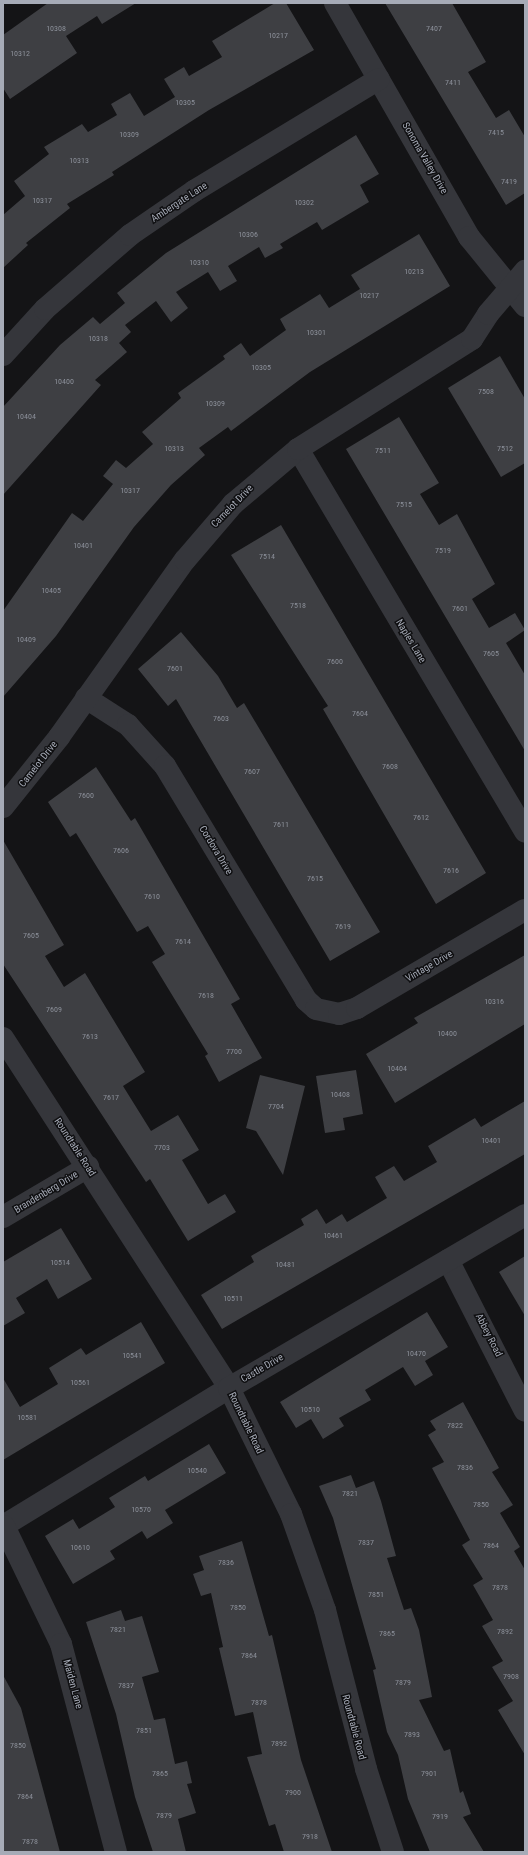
<!DOCTYPE html>
<style>
body{margin:0}
#map{position:relative;width:528px;height:1855px;overflow:hidden;background:#141416;font-family:"Roboto Condensed",sans-serif}
div>[style]{position:absolute}
.building>*{inset:0;background:#3e3f43}
.minor>*{height:22px;margin:-11px;padding:0 11px;transform-origin:11px;border-radius:11px;background:#35363b}
span{translate:-50% -50%;white-space:nowrap;text-align:center;line-height:1.15;-webkit-text-stroke:3px #0f0f11;paint-order:stroke}
.number-label{font-size:8px;color:#8c909a}
.number-label span{-webkit-text-stroke-width:0}
.street-label{font-size:10px;color:#a6abb7}
.frame{position:absolute;inset:0;border:4px solid #a6abb7;pointer-events:none}
</style>
<div id="map">
<div class="building">
<i style="clip-path:polygon(48px 3px,136px 3px,102px 24px,97px 16px,66px 36px,77px 53px,10px 99px,3px 88px,3px 35px)"></i>
<i style="clip-path:polygon(275px 3px,286px 3px,314px 50px,209px 110px,112px 172px,114px 175px,67px 204px,70px 208px,26px 243px,28px 245px,3px 268px,3px 215px,25px 196px,14px 181px,49px 154px,44px 147px,82px 124px,88px 132px,117px 115px,111px 104px,130px 93px,144px 116px,175px 97px,164px 79px,184px 67px,189px 76px,222px 57px,212px 41px)"></i>
<i style="clip-path:polygon(385px 3px,452px 3px,486px 62px,468px 72px,496px 118px,509px 110px,525px 137px,525px 193px,506px 205px)"></i>
<i style="clip-path:polygon(356px 135px,379px 174px,360px 185px,369px 202px,322px 230px,317px 222px,280px 244px,283px 248px,265px 258px,259px 247px,228px 266px,237px 281px,220px 291px,208px 272px,176px 292px,188px 308px,171px 322px,156px 301px,125px 325px,131px 332px,119px 343px,127px 352px,95px 380px,101px 385px,3px 495px,3px 407px,60px 345px,93px 317px,100px 324px,125px 303px,117px 293px,166px 253px)"></i>
<i style="clip-path:polygon(419px 234px,450px 286px,310px 372px,231px 431px,228px 427px,199px 448px,205px 455px,171px 485px,134px 527px,56px 636px,3px 697px,3px 611px,72px 513px,83px 521px,113px 484px,103px 476px,116px 460px,126px 468px,153px 444px,142px 432px,181px 398px,178px 393px,225px 359px,223px 356px,241px 343px,250px 356px,286px 330px,280px 319px,320px 294px,329px 308px,360px 289px,351px 275px)"></i>
<i style="clip-path:polygon(500px 356px,525px 399px,525px 463px,501px 477px,448px 388px)"></i>
<i style="clip-path:polygon(399px 417px,439px 483px,420px 494px,439px 525px,457px 514px,495px 584px,472px 599px,489px 628px,515px 613px,525px 630px,506px 643px,525px 675px,525px 751px,346px 449px)"></i>
<i style="clip-path:polygon(281px 525px,486px 873px,436px 904px,323px 709px,328px 706px,231px 555px)"></i>
<i style="clip-path:polygon(181px 632px,218px 676px,237px 708px,244px 703px,380px 932px,330px 961px,176px 699px,168px 706px,138px 669px)"></i>
<i style="clip-path:polygon(96px 767px,131px 821px,135px 818px,240px 999px,231px 1004px,262px 1058px,219px 1082px,205px 1056px,208px 1054px,152px 962px,165px 954px,148px 926px,137px 932px,76px 833px,70px 837px,48px 802px)"></i>
<i style="clip-path:polygon(3px 840px,64px 945px,45px 956px,64px 987px,85px 973px,145px 1072px,123px 1086px,151px 1131px,178px 1115px,199px 1150px,182px 1160px,208px 1204px,225px 1194px,236px 1212px,188px 1241px,150px 1179px,146px 1182px,3px 964px)"></i>
<i style="clip-path:polygon(525px 955px,525px 1024px,395px 1103px,366px 1054px,418px 1023px,414px 1018px)"></i>
<i style="clip-path:polygon(356px 1070px,363px 1114px,343px 1118px,345px 1130px,325px 1133px,316px 1076px)"></i>
<i style="clip-path:polygon(260px 1075px,305px 1086px,283px 1175px,256px 1131px,246px 1128px)"></i>
<i style="clip-path:polygon(525px 1101px,525px 1154px,222px 1329px,201px 1295px,254px 1262px,251px 1256px,304px 1225px,301px 1219px,317px 1209px,326px 1224px,342px 1214px,347px 1222px,387px 1198px,375px 1177px,394px 1166px,404px 1181px,437px 1162px,428px 1146px,475px 1118px,481px 1127px)"></i>
<i style="clip-path:polygon(61px 1228px,92px 1279px,58px 1299px,47px 1279px,16px 1298px,25px 1313px,3px 1326px,3px 1262px)"></i>
<i style="clip-path:polygon(525px 1256px,525px 1316px,499px 1272px)"></i>
<i style="clip-path:polygon(427px 1312px,448px 1347px,425px 1361px,433px 1375px,415px 1386px,403px 1367px,365px 1390px,371px 1400px,339px 1418px,344px 1426px,323px 1439px,311px 1419px,296px 1428px,280px 1402px)"></i>
<i style="clip-path:polygon(141px 1322px,165px 1363px,3px 1460px,3px 1378px,20px 1407px,58px 1384px,49px 1368px,81px 1348px,86px 1355px)"></i>
<i style="clip-path:polygon(463px 1402px,499px 1468px,492px 1472px,513px 1505px,500px 1513px,520px 1547px,514px 1551px,525px 1570px,525px 1755px,498px 1710px,513px 1701px,492px 1667px,503px 1661px,482px 1626px,493px 1620px,473px 1585px,483px 1579px,462px 1545px,470px 1540px,432px 1468px,444px 1462px,428px 1435px,436px 1430px,430px 1421px)"></i>
<i style="clip-path:polygon(209px 1444px,226px 1473px,165px 1510px,173px 1523px,147px 1539px,142px 1531px,110px 1551px,115px 1559px,73px 1584px,45px 1536px,73px 1519px,79px 1529px,115px 1507px,109px 1498px,145px 1476px,148px 1481px)"></i>
<i style="clip-path:polygon(351px 1475px,356px 1488px,374px 1481px,381px 1501px,396px 1556px,387px 1558px,404px 1610px,411px 1608px,419px 1630px,432px 1697px,419px 1700px,444px 1751px,450px 1749px,460px 1793px,463px 1791px,471px 1814px,463px 1817px,484px 1852px,430px 1852px,408px 1799px,398px 1755px,387px 1732px,373px 1670px,376px 1669px,333px 1518px,319px 1486px)"></i>
<i style="clip-path:polygon(242px 1541px,269px 1636px,272px 1635px,301px 1760px,332px 1852px,284px 1852px,275px 1824px,269px 1826px,247px 1757px,262px 1754px,253px 1712px,235px 1716px,219px 1648px,223px 1647px,211px 1593px,201px 1596px,193px 1574px,204px 1570px,199px 1556px)"></i>
<i style="clip-path:polygon(121px 1610px,125px 1621px,142px 1616px,159px 1672px,142px 1677px,154px 1720px,165px 1718px,175px 1764px,187px 1761px,192px 1783px,187px 1784px,196px 1813px,178px 1819px,186px 1852px,153px 1852px,135px 1797px,116px 1714px,86px 1622px)"></i>
<i style="clip-path:polygon(3px 1675px,21px 1708px,60px 1852px,3px 1852px)"></i>
</div>
<div class="minor">
<i style="left:335px;top:3px;width:270px;rotate:60.2deg"></i>
<i style="left:469px;top:237px;width:89px;rotate:50.9deg"></i>
<i style="left:3px;top:355px;width:62px;rotate:-47.6deg"></i>
<i style="left:45px;top:309px;width:113px;rotate:-41deg"></i>
<i style="left:130px;top:235px;width:78px;rotate:-34.5deg"></i>
<i style="left:194px;top:191px;width:216px;rotate:-31.2deg"></i>
<i style="left:298px;top:449px;width:445px;rotate:59.3deg"></i>
<i style="left:86px;top:698px;width:50px;rotate:32.7deg"></i>
<i style="left:128px;top:725px;width:55px;rotate:47.9deg"></i>
<i style="left:165px;top:766px;width:273px;rotate:58.9deg"></i>
<i style="left:306px;top:1000px;width:13px;rotate:42deg"></i>
<i style="left:316px;top:1009px;width:24px;rotate:12deg"></i>
<i style="left:339px;top:1014px;width:19px;rotate:-18deg"></i>
<i style="left:357px;top:1008px;width:194px;rotate:-30.3deg"></i>
<i style="left:3px;top:807px;width:90px;rotate:-51.3deg"></i>
<i style="left:59px;top:737px;width:217px;rotate:-54.6deg"></i>
<i style="left:185px;top:560px;width:74px;rotate:-49.4deg"></i>
<i style="left:233px;top:504px;width:85px;rotate:-40.2deg"></i>
<i style="left:298px;top:449px;width:206px;rotate:-32.3deg"></i>
<i style="left:472px;top:339px;width:30px;rotate:-57deg"></i>
<i style="left:488px;top:314px;width:57px;rotate:-49.3deg"></i>
<i style="left:3px;top:1038px;width:417px;rotate:57.1deg"></i>
<i style="left:229px;top:1388px;width:140px;rotate:63.8deg"></i>
<i style="left:291px;top:1514px;width:102px;rotate:70.5deg"></i>
<i style="left:325px;top:1610px;width:164px;rotate:75.5deg"></i>
<i style="left:366px;top:1769px;width:87px;rotate:72deg"></i>
<i style="left:3px;top:1217px;width:99px;rotate:-30.5deg"></i>
<i style="left:448px;top:1260px;width:169px;rotate:63deg"></i>
<i style="left:3px;top:1526px;width:265px;rotate:-31.4deg"></i>
<i style="left:229px;top:1388px;width:343px;rotate:-30.3deg"></i>
<i style="left:4px;top:1526px;width:131px;rotate:64.2deg"></i>
<i style="left:61px;top:1644px;width:215px;rotate:75.2deg"></i>
</div>
<div class="number-label">
<span style="left:56px;top:29px">10308</span>
<span style="left:434px;top:29px">7407</span>
<span style="left:278px;top:36px">10217</span>
<span style="left:20px;top:54px">10312</span>
<span style="left:453px;top:83px">7411</span>
<span style="left:185px;top:103px">10305</span>
<span style="left:496px;top:133px">7415</span>
<span style="left:129px;top:135px">10309</span>
<span style="left:79px;top:161px">10313</span>
<span style="left:509px;top:182px">7419</span>
<span style="left:42px;top:201px">10317</span>
<span style="left:304px;top:203px">10302</span>
<span style="left:248px;top:235px">10306</span>
<span style="left:199px;top:263px">10310</span>
<span style="left:414px;top:272px">10213</span>
<span style="left:369px;top:296px">10217</span>
<span style="left:316px;top:333px">10301</span>
<span style="left:98px;top:339px">10318</span>
<span style="left:261px;top:368px">10305</span>
<span style="left:64px;top:382px">10400</span>
<span style="left:486px;top:392px">7508</span>
<span style="left:215px;top:404px">10309</span>
<span style="left:26px;top:417px">10404</span>
<span style="left:174px;top:449px">10313</span>
<span style="left:505px;top:449px">7512</span>
<span style="left:383px;top:451px">7511</span>
<span style="left:130px;top:491px">10317</span>
<span style="left:404px;top:505px">7515</span>
<span style="left:83px;top:546px">10401</span>
<span style="left:443px;top:551px">7519</span>
<span style="left:267px;top:557px">7514</span>
<span style="left:51px;top:591px">10405</span>
<span style="left:298px;top:606px">7518</span>
<span style="left:460px;top:609px">7601</span>
<span style="left:26px;top:640px">10409</span>
<span style="left:491px;top:654px">7605</span>
<span style="left:335px;top:662px">7600</span>
<span style="left:175px;top:669px">7601</span>
<span style="left:360px;top:714px">7604</span>
<span style="left:221px;top:719px">7603</span>
<span style="left:390px;top:767px">7608</span>
<span style="left:252px;top:772px">7607</span>
<span style="left:86px;top:796px">7600</span>
<span style="left:421px;top:818px">7612</span>
<span style="left:281px;top:825px">7611</span>
<span style="left:121px;top:851px">7606</span>
<span style="left:451px;top:871px">7616</span>
<span style="left:315px;top:879px">7615</span>
<span style="left:152px;top:897px">7610</span>
<span style="left:343px;top:927px">7619</span>
<span style="left:31px;top:936px">7605</span>
<span style="left:183px;top:942px">7614</span>
<span style="left:206px;top:996px">7618</span>
<span style="left:494px;top:1002px">10316</span>
<span style="left:54px;top:1010px">7609</span>
<span style="left:447px;top:1034px">10400</span>
<span style="left:90px;top:1037px">7613</span>
<span style="left:234px;top:1052px">7700</span>
<span style="left:397px;top:1069px">10404</span>
<span style="left:340px;top:1095px">10408</span>
<span style="left:111px;top:1098px">7617</span>
<span style="left:276px;top:1107px">7704</span>
<span style="left:491px;top:1141px">10401</span>
<span style="left:162px;top:1148px">7703</span>
<span style="left:333px;top:1236px">10461</span>
<span style="left:60px;top:1263px">10514</span>
<span style="left:285px;top:1265px">10481</span>
<span style="left:233px;top:1299px">10511</span>
<span style="left:416px;top:1354px">10470</span>
<span style="left:132px;top:1356px">10541</span>
<span style="left:80px;top:1383px">10561</span>
<span style="left:310px;top:1410px">10510</span>
<span style="left:27px;top:1418px">10581</span>
<span style="left:455px;top:1426px">7822</span>
<span style="left:465px;top:1468px">7836</span>
<span style="left:197px;top:1471px">10540</span>
<span style="left:350px;top:1494px">7821</span>
<span style="left:481px;top:1505px">7850</span>
<span style="left:141px;top:1510px">10570</span>
<span style="left:366px;top:1543px">7837</span>
<span style="left:491px;top:1546px">7864</span>
<span style="left:80px;top:1548px">10610</span>
<span style="left:226px;top:1563px">7836</span>
<span style="left:500px;top:1588px">7878</span>
<span style="left:376px;top:1595px">7851</span>
<span style="left:238px;top:1608px">7850</span>
<span style="left:118px;top:1630px">7821</span>
<span style="left:505px;top:1632px">7892</span>
<span style="left:387px;top:1634px">7865</span>
<span style="left:249px;top:1656px">7864</span>
<span style="left:511px;top:1677px">7908</span>
<span style="left:403px;top:1683px">7879</span>
<span style="left:126px;top:1686px">7837</span>
<span style="left:259px;top:1703px">7878</span>
<span style="left:144px;top:1731px">7851</span>
<span style="left:412px;top:1735px">7893</span>
<span style="left:279px;top:1744px">7892</span>
<span style="left:18px;top:1746px">7850</span>
<span style="left:160px;top:1774px">7865</span>
<span style="left:429px;top:1774px">7901</span>
<span style="left:293px;top:1793px">7900</span>
<span style="left:25px;top:1797px">7864</span>
<span style="left:164px;top:1816px">7879</span>
<span style="left:440px;top:1817px">7919</span>
<span style="left:310px;top:1837px">7918</span>
<span style="left:30px;top:1842px">7878</span>
</div>
<div class="street-label">
<span style="left:425px;top:158px;rotate:60deg">Sonoma Valley Drive</span>
<span style="left:179px;top:202px;rotate:-33deg">Ambergate Lane</span>
<span style="left:232px;top:506px;rotate:-46deg">Camelot Drive</span>
<span style="left:411px;top:641px;rotate:59deg">Naples Lane</span>
<span style="left:38px;top:764px;rotate:-52deg">Camelot Drive</span>
<span style="left:216px;top:850px;rotate:59deg">Cordova Drive</span>
<span style="left:429px;top:966px;rotate:-30deg">Vintage Drive</span>
<span style="left:75px;top:1147px;rotate:57deg">Roundtable Road</span>
<span style="left:46px;top:1192px;rotate:-31deg">Brandenberg Drive</span>
<span style="left:489px;top:1335px;rotate:63deg">Abbey Road</span>
<span style="left:262px;top:1368px;rotate:-30deg">Castle Drive</span>
<span style="left:246px;top:1423px;rotate:64deg">Roundtable Road</span>
<span style="left:73px;top:1684px;rotate:75deg">Maiden Lane</span>
<span style="left:354px;top:1727px;rotate:75deg">Roundtable Road</span>
</div>
<div class="frame"></div>
</div>
